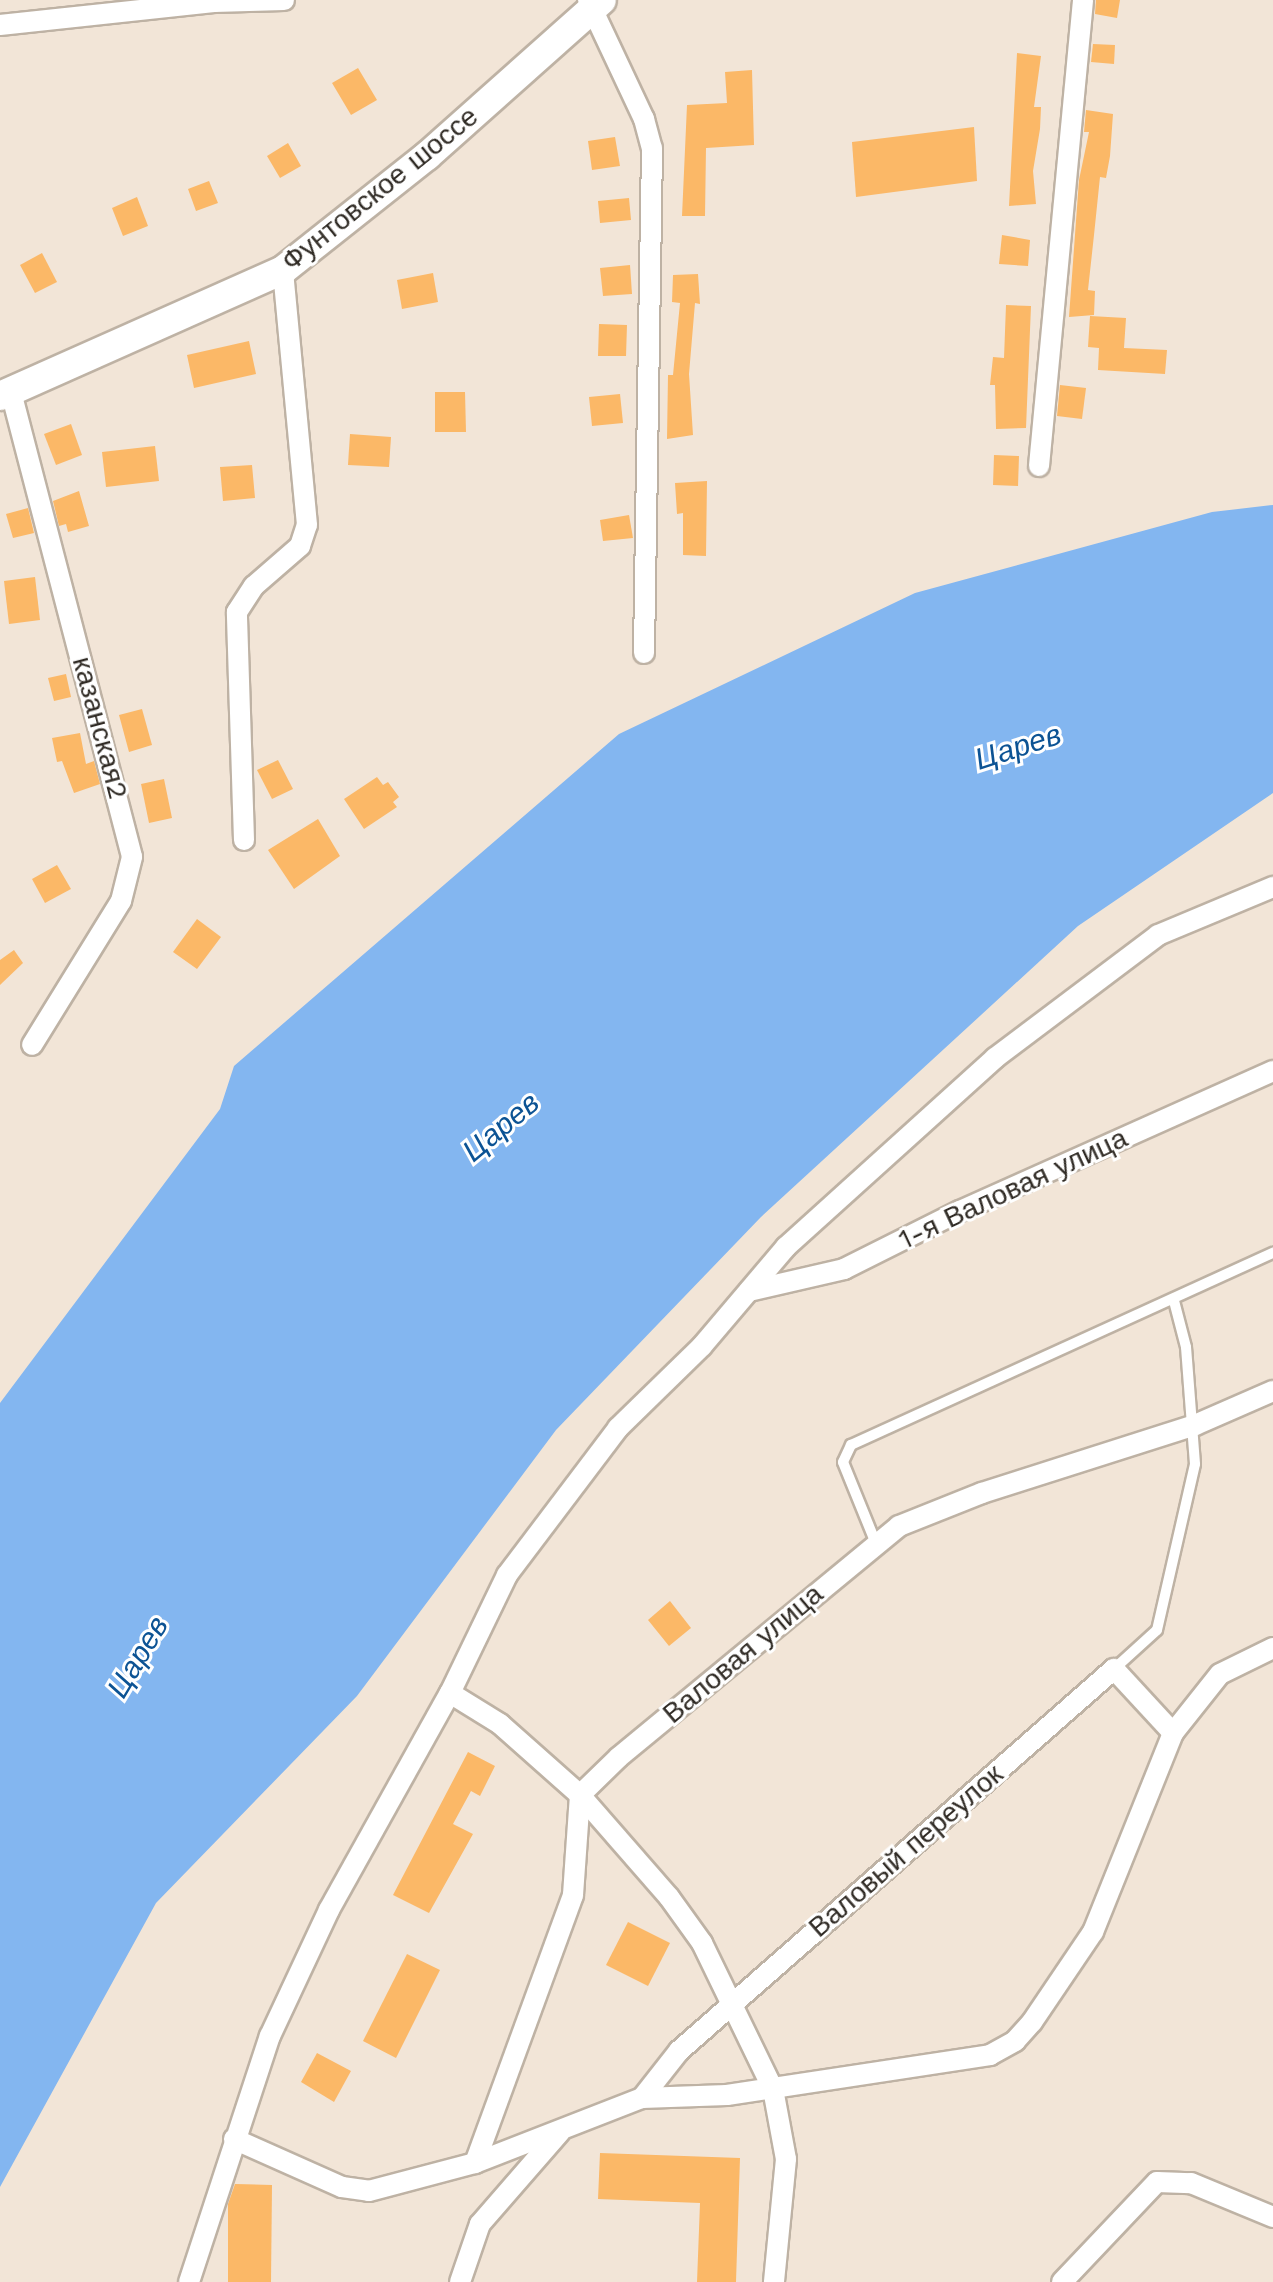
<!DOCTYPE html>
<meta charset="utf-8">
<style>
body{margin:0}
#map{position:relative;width:1273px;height:2282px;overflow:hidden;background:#f2e5d7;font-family:"Work Sans",sans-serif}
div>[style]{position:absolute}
.water>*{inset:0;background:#83b6f0}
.building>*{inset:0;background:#fbb867}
.roads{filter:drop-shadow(2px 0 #beb2a4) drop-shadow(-2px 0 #beb2a4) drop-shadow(0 2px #beb2a4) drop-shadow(0 -2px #beb2a4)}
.lane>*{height:10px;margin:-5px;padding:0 5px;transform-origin:5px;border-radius:5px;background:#fff}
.street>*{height:20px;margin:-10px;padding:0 10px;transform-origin:10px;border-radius:10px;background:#fff}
.secondary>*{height:28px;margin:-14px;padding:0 14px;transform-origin:14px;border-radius:14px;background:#fff}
span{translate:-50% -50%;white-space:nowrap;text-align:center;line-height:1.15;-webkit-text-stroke:6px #fff;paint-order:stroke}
.street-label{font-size:28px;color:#302b25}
.water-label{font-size:30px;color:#0c5394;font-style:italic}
</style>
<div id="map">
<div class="water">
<i style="clip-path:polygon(1273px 505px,1273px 793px,1078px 926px,761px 1217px,556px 1430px,357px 1696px,156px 1903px,0 2187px,0 1403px,220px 1109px,234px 1066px,619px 734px,915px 593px,1212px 512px)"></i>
</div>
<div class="building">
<i style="clip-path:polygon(1096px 0,1120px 0,1117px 18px,1095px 14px)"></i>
<i style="clip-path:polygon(1093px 44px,1115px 45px,1114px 64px,1091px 62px)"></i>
<i style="clip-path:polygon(1017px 53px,1041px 56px,1034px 107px,1041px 107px,1040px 129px,1033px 171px,1036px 204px,1009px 206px)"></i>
<i style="clip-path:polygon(358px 68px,377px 100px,351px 115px,332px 83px)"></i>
<i style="clip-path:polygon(752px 70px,754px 145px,706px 148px,705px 216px,682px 216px,687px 105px,727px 103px,725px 72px)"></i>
<i style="clip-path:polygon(1086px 110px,1113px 114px,1110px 156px,1106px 178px,1100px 177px,1094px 235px,1088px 290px,1095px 291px,1094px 315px,1069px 317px,1079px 180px,1089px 132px,1084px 132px)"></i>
<i style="clip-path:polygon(974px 127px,977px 181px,856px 197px,852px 142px)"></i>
<i style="clip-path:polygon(615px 137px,620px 166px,592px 170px,588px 141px)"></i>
<i style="clip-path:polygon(288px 143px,301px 166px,280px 178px,267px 156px)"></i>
<i style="clip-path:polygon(209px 181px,218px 203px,196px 211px,188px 189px)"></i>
<i style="clip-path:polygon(137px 197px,148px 226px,123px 236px,112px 208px)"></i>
<i style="clip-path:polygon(629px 198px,631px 220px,600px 223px,598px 201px)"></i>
<i style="clip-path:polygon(1002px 235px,1030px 240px,1028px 266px,999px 264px)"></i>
<i style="clip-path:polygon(42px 253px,57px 282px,35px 293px,20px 265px)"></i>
<i style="clip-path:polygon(630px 265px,632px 294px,603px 296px,600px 268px)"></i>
<i style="clip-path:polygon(433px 273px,438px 302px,402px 309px,397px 280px)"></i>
<i style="clip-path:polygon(698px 274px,700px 304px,695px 303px,689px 374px,693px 435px,667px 439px,668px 375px,673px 375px,680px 303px,672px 302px,673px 275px)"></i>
<i style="clip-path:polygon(1006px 305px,1031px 306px,1026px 428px,996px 429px,995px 385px,990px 385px,993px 357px,1004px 358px)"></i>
<i style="clip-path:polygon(1090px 316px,1126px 318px,1124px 348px,1167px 350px,1165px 374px,1098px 370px,1099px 348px,1088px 347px)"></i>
<i style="clip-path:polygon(599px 324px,627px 325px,626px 356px,598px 356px)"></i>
<i style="clip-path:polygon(249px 341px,256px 374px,194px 388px,187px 355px)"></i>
<i style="clip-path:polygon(1060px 385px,1086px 388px,1082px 419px,1057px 416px)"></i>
<i style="clip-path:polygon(435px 392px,465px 392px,466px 432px,435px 432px)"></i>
<i style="clip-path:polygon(620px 394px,623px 423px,592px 426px,589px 397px)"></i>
<i style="clip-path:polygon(71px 424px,82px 455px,56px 465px,44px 434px)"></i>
<i style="clip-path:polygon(350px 434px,391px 437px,389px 467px,348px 465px)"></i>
<i style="clip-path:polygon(155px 446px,159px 481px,106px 487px,102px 452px)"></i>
<i style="clip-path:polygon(994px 455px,1019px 456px,1018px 486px,993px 485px)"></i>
<i style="clip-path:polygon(252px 465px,255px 498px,223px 501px,220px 467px)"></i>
<i style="clip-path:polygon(707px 481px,706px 556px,683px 555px,683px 513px,677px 514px,675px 483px)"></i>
<i style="clip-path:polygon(79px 491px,89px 526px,68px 532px,66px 524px,59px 526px,53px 501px)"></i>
<i style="clip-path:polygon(28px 508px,34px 533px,13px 538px,6px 514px)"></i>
<i style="clip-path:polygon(629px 515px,633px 538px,603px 541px,600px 520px)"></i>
<i style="clip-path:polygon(35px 577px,40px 620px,9px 624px,4px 581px)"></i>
<i style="clip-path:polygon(66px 674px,71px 697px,54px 701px,48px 678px)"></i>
<i style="clip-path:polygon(142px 709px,152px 745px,129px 752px,119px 715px)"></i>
<i style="clip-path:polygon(80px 733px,86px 764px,94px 761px,100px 784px,74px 793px,62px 761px,57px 762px,52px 738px)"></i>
<i style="clip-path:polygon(278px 760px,293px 789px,272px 799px,257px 770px)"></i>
<i style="clip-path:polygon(377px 777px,383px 785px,388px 782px,399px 797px,393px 802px,397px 807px,364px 829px,344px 799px)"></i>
<i style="clip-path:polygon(164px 779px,172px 818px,149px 823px,141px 784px)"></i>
<i style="clip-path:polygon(318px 819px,340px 856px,294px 889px,268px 850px)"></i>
<i style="clip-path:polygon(57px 865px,71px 889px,45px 903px,32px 879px)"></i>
<i style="clip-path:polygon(197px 919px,221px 937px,197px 969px,173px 952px)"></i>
<i style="clip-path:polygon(14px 950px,23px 963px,0 985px,0 960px)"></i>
<i style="clip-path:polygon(670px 1601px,691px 1628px,669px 1646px,648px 1620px)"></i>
<i style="clip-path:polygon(468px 1752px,495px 1766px,480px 1796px,471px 1791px,453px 1824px,473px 1834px,429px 1913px,393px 1895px)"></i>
<i style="clip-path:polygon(628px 1922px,670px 1943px,648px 1986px,606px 1965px)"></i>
<i style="clip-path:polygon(407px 1954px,440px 1970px,396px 2058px,363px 2041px)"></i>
<i style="clip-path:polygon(317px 2053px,351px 2071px,334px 2102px,301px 2082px)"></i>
<i style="clip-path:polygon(600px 2153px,740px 2158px,736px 2282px,697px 2282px,700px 2203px,598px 2199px)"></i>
<i style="clip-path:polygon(235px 2184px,272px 2185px,271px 2282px,228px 2282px,228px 2204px)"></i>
</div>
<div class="roads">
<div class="lane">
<i style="left:875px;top:1541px;width:85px;rotate:-112.1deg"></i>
<i style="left:843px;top:1462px;width:19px;rotate:-65deg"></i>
<i style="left:851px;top:1445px;width:464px;rotate:-24.5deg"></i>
<i style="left:1114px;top:1669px;width:58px;rotate:-42.2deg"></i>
<i style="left:1157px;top:1630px;width:170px;rotate:-77.1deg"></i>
<i style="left:1195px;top:1464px;width:117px;rotate:-94.4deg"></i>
<i style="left:1186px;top:1347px;width:48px;rotate:-104.6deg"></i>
</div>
<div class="street">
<i style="left:588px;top:0;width:132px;rotate:64.8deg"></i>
<i style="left:644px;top:119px;width:30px;rotate:75deg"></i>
<i style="left:652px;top:148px;width:505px;rotate:90.91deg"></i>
<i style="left:0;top:25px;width:215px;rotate:-6.1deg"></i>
<i style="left:214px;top:2px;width:70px;rotate:-1.6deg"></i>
<i style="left:11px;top:392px;width:480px;rotate:75.4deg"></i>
<i style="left:132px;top:857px;width:45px;rotate:104deg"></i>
<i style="left:121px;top:901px;width:169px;rotate:121.7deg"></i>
<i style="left:1039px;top:466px;width:468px;rotate:-84.6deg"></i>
<i style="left:244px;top:840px;width:228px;rotate:-91.8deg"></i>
<i style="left:237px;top:612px;width:31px;rotate:-57deg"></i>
<i style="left:254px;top:586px;width:61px;rotate:-41deg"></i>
<i style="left:300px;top:546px;width:22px;rotate:-72deg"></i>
<i style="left:307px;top:525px;width:256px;rotate:-95.4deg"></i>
<i style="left:749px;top:1291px;width:98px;rotate:-13deg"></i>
<i style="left:844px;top:1269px;width:130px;rotate:-26.6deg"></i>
<i style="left:960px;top:1211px;width:343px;rotate:-24.1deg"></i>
<i style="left:450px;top:1693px;width:59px;rotate:31.8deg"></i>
<i style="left:500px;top:1724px;width:107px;rotate:41.6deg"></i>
<i style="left:580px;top:1795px;width:135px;rotate:48.9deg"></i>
<i style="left:669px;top:1897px;width:57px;rotate:54.3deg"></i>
<i style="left:702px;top:1943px;width:162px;rotate:64.1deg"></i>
<i style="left:773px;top:2089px;width:71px;rotate:79.5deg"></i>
<i style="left:786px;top:2159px;width:124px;rotate:95.6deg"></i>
<i style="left:642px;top:2098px;width:60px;rotate:-51.8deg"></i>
<i style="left:679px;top:2051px;width:579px;rotate:-41.29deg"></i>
<i style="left:1114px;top:1669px;width:87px;rotate:47.3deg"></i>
<i style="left:234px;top:2139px;width:118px;rotate:24deg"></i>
<i style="left:342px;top:2187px;width:27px;rotate:8deg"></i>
<i style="left:369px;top:2191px;width:110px;rotate:-14.8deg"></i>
<i style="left:475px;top:2163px;width:179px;rotate:-21.3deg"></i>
<i style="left:642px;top:2098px;width:85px;rotate:-2deg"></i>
<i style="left:727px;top:2095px;width:266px;rotate:-8.6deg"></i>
<i style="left:990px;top:2055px;width:29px;rotate:-29deg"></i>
<i style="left:1015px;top:2041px;width:25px;rotate:-48deg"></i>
<i style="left:1032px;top:2022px;width:109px;rotate:-55.9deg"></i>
<i style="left:1093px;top:1932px;width:214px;rotate:-68.1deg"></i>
<i style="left:1173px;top:1733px;width:75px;rotate:-51.5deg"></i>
<i style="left:1220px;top:1674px;width:59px;rotate:-26.1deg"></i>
<i style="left:475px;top:2163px;width:285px;rotate:-69.9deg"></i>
<i style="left:573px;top:1895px;width:100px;rotate:-86deg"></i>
<i style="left:580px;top:1795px;width:54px;rotate:-44.3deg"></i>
<i style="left:619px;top:1757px;width:363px;rotate:-39.5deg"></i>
<i style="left:899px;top:1526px;width:89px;rotate:-21.7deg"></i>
<i style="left:982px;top:1493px;width:224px;rotate:-17.7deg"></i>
<i style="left:1195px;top:1425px;width:85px;rotate:-23.6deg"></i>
<i style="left:189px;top:2282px;width:259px;rotate:-71.8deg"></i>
<i style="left:270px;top:2036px;width:139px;rotate:-64.9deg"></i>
<i style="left:329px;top:1910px;width:248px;rotate:-60.9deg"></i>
<i style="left:450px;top:1693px;width:131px;rotate:-64.2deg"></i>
<i style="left:507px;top:1575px;width:184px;rotate:-52.9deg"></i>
<i style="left:618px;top:1428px;width:117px;rotate:-44.3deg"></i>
<i style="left:702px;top:1346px;width:130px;rotate:-49.7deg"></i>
<i style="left:786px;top:1247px;width:282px;rotate:-42.1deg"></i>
<i style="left:995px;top:1058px;width:204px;rotate:-37deg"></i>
<i style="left:1158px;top:935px;width:125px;rotate:-22.7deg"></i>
<i style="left:460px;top:2282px;width:61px;rotate:-71deg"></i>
<i style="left:480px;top:2224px;width:122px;rotate:-49deg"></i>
<i style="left:1062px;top:2282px;width:138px;rotate:-46.5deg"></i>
<i style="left:1157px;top:2182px;width:34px;rotate:2deg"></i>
<i style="left:1191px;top:2183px;width:89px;rotate:22.5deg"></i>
</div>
<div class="secondary">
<i style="left:0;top:396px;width:310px;rotate:-24deg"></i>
<i style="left:283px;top:270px;width:184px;rotate:-38.4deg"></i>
<i style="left:427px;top:156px;width:234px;rotate:-41.7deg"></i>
</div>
</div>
<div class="street-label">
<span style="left:380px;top:189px;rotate:-39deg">Фунтовское шоссе</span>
<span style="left:100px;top:728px;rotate:75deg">казанская2</span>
<span style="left:1013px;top:1189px;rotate:-25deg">1-я Валовая улица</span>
<span style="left:743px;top:1654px;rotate:-40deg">Валовая улица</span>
<span style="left:906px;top:1851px;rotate:-41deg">Валовый переулок</span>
</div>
<div class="water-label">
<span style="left:1018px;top:747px;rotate:-18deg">Царев</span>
<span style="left:501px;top:1127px;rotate:-40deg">Царев</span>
<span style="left:138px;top:1657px;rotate:-59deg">Царев</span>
</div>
</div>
